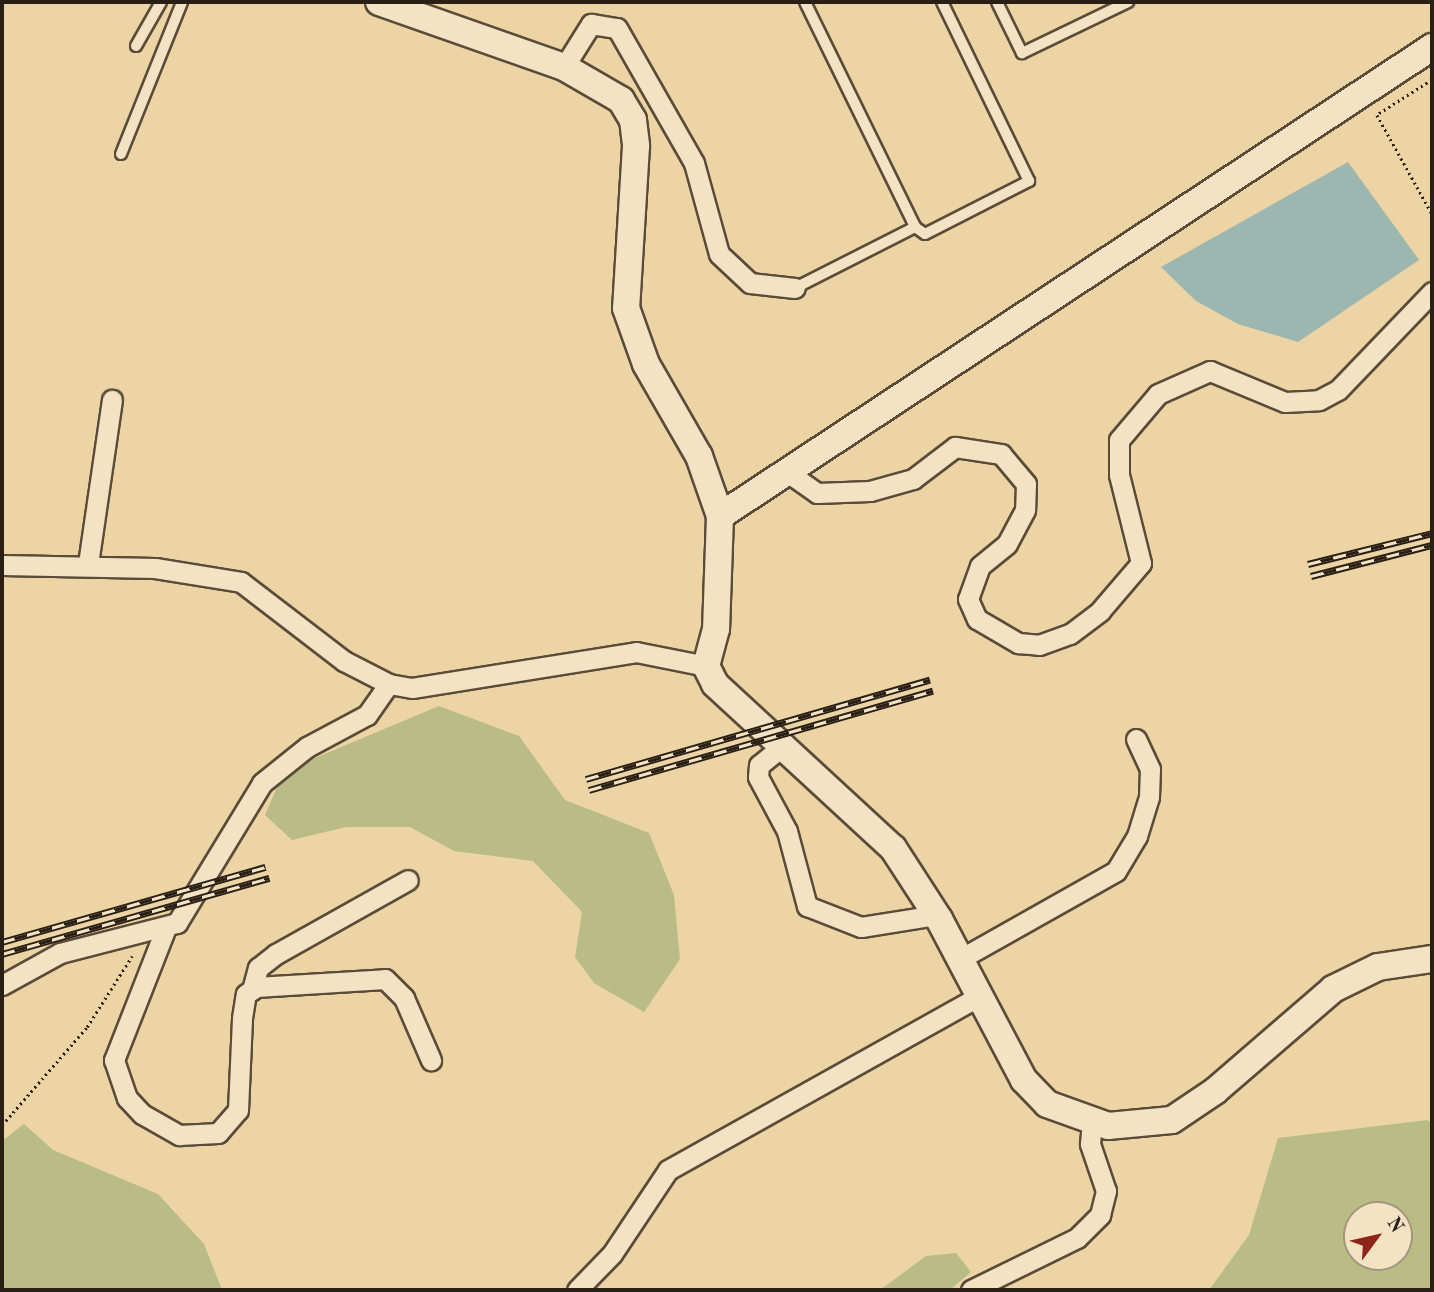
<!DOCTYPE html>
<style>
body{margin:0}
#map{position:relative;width:1434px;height:1292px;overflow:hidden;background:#ecd4a5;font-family:"Old Standard TT",serif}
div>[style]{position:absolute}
.green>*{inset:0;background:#babc85}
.water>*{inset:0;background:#9cb6b0}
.path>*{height:2.5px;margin-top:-1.25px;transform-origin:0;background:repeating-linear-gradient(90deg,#2a1f15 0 2px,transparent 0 5.5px)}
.roads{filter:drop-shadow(2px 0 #5a4c39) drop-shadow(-2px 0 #5a4c39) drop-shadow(0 2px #5a4c39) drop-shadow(0 -2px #5a4c39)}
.lane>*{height:10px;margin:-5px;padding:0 5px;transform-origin:5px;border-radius:5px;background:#f3e3c4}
.street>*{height:19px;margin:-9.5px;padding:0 9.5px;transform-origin:9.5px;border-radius:9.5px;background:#f3e3c4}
.secondary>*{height:26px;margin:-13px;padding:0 13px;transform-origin:13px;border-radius:13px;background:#f3e3c4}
.rail>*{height:7px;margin-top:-3.5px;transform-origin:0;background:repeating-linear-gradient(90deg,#f3e3c4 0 13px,#2a1f15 0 26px);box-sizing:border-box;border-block:2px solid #2a1f15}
span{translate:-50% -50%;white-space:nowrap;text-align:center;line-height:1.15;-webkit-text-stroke:5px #f3e3c4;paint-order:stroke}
.frame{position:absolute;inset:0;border:4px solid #2a1f15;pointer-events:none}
.north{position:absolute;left:1343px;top:1201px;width:70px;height:70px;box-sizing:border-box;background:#f3e3c4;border:2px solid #a3957e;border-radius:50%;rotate:57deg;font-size:19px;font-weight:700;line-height:28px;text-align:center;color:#2a1f15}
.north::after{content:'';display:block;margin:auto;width:24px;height:32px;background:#8f2418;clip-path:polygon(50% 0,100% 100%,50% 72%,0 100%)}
</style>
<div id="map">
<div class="green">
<i style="clip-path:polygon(439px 706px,519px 736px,565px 800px,649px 833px,674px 895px,680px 959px,644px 1012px,594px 983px,575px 957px,582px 912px,533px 861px,454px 851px,410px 827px,346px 827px,292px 840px,265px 815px,284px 771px)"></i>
<i style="clip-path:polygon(evenodd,1427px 1120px,1432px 1123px,1432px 1290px,1209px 1290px,1249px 1235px,1278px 1138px,1427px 1120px,1357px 1215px,1399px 1215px,1399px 1257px,1357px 1257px,1357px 1215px)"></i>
<i style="clip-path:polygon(24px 1124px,53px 1150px,158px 1194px,204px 1244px,222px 1290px,2px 1290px,2px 1141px)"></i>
<i style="clip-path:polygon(956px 1253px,971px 1272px,950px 1290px,880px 1290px,926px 1256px)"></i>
</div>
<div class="water">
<i style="clip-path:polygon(1348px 162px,1419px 260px,1298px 342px,1238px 324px,1196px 301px,1161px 267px)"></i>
</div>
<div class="path">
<i style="left:1432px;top:80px;width:65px;rotate:147.5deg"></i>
<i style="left:1377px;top:115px;width:113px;rotate:60.9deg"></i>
<i style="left:2px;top:1125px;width:130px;rotate:-49.1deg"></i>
<i style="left:87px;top:1027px;width:84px;rotate:-57.6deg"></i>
</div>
<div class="roads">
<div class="lane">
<i style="left:805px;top:2px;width:250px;rotate:63.9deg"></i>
<i style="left:915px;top:227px;width:12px;rotate:35deg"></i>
<i style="left:925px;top:234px;width:117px;rotate:-27deg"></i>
<i style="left:1029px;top:181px;width:199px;rotate:-115.9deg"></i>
<i style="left:997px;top:2px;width:57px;rotate:63.9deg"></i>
<i style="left:1022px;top:53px;width:118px;rotate:-25.7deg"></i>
<i style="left:136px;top:46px;width:51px;rotate:-60.4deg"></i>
<i style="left:121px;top:154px;width:164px;rotate:-68.1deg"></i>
<i style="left:795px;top:288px;width:135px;rotate:-26.9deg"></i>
</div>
<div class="street">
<i style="left:564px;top:67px;width:51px;rotate:-57.9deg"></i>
<i style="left:591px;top:24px;width:26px;rotate:9deg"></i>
<i style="left:617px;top:28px;width:155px;rotate:60.3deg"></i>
<i style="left:694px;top:163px;width:94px;rotate:74.6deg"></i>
<i style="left:719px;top:254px;width:42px;rotate:43.1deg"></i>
<i style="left:750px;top:283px;width:45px;rotate:6.3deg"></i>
<i style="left:790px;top:474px;width:33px;rotate:35deg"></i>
<i style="left:817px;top:493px;width:53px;rotate:-2.2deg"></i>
<i style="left:870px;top:491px;width:45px;rotate:-15.6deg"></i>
<i style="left:913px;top:479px;width:53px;rotate:-37.3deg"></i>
<i style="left:955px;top:447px;width:47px;rotate:8.7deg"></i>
<i style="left:1001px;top:454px;width:39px;rotate:50deg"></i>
<i style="left:1026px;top:484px;width:26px;rotate:92deg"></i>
<i style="left:1025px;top:510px;width:38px;rotate:118deg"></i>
<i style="left:1007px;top:544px;width:35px;rotate:141deg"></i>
<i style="left:980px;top:566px;width:35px;rotate:110deg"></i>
<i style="left:968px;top:599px;width:22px;rotate:66deg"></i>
<i style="left:977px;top:619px;width:48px;rotate:30.3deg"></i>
<i style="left:1018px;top:643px;width:21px;rotate:5deg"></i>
<i style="left:1039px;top:645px;width:33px;rotate:-20deg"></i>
<i style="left:1070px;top:634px;width:38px;rotate:-37deg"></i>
<i style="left:1100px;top:611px;width:63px;rotate:-49.5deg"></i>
<i style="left:1141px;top:563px;width:91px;rotate:-104deg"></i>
<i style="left:1119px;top:475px;width:35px;rotate:-90deg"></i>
<i style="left:1119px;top:440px;width:60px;rotate:-49.7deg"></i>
<i style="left:1158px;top:394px;width:57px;rotate:-23.9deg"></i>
<i style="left:1210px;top:371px;width:81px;rotate:22.5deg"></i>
<i style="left:1285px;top:402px;width:34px;rotate:-3deg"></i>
<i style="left:1319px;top:400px;width:21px;rotate:-28deg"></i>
<i style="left:1338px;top:390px;width:136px;rotate:-46.2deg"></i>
<i style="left:88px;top:564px;width:166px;rotate:-81.7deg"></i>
<i style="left:2px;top:565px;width:153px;rotate:1.1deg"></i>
<i style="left:155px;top:568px;width:87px;rotate:9.2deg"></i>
<i style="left:241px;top:582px;width:130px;rotate:37.5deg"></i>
<i style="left:344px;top:661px;width:51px;rotate:27.1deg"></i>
<i style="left:389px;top:684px;width:23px;rotate:10deg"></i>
<i style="left:412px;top:688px;width:227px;rotate:-9.1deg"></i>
<i style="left:636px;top:652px;width:71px;rotate:11.3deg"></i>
<i style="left:784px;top:745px;width:32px;rotate:141deg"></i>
<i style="left:759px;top:765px;width:12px;rotate:95deg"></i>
<i style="left:758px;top:777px;width:61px;rotate:61.8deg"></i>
<i style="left:787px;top:831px;width:78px;rotate:75.1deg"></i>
<i style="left:807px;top:906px;width:58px;rotate:21.3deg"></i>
<i style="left:861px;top:927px;width:77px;rotate:-9deg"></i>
<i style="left:165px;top:930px;width:140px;rotate:111.4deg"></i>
<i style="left:114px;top:1060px;width:40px;rotate:71.1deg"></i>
<i style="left:127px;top:1098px;width:22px;rotate:47deg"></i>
<i style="left:142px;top:1114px;width:43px;rotate:29.6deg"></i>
<i style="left:179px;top:1135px;width:39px;rotate:-3deg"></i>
<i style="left:218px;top:1133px;width:30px;rotate:-49deg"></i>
<i style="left:238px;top:1110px;width:92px;rotate:-87.5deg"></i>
<i style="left:242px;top:1018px;width:24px;rotate:-81deg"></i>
<i style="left:246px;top:994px;width:12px;rotate:-35deg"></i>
<i style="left:256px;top:987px;width:129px;rotate:-3.5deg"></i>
<i style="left:385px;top:979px;width:27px;rotate:45deg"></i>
<i style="left:404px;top:998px;width:68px;rotate:66.5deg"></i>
<i style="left:960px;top:959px;width:179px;rotate:-29.4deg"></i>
<i style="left:1116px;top:871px;width:41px;rotate:-59deg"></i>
<i style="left:1137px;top:836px;width:41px;rotate:-72.9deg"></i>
<i style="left:1149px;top:797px;width:28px;rotate:-88deg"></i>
<i style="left:1150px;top:769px;width:33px;rotate:-115deg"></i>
<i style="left:2px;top:985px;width:66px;rotate:-28.9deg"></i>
<i style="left:60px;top:953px;width:121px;rotate:-14.4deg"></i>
<i style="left:177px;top:923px;width:164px;rotate:-58.7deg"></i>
<i style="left:262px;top:783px;width:58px;rotate:-38.7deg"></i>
<i style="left:307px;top:747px;width:68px;rotate:-28.1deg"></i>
<i style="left:367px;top:715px;width:38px;rotate:-55deg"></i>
<i style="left:252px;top:990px;width:23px;rotate:-75deg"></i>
<i style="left:258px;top:968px;width:23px;rotate:-38deg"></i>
<i style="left:276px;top:954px;width:151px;rotate:-29.3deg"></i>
<i style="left:577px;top:1290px;width:50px;rotate:-45.8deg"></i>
<i style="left:612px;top:1254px;width:101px;rotate:-56.3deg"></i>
<i style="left:668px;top:1170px;width:356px;rotate:-29.2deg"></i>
<i style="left:971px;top:1290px;width:118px;rotate:-26.1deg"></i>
<i style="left:1077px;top:1238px;width:33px;rotate:-45deg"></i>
<i style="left:1100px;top:1215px;width:25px;rotate:-76deg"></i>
<i style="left:1106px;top:1191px;width:50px;rotate:-108.8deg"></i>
<i style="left:1090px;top:1144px;width:21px;rotate:-85deg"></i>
</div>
<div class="secondary">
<i style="left:379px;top:2px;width:196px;rotate:19.4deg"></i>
<i style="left:564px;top:67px;width:66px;rotate:30.1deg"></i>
<i style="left:621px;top:100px;width:23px;rotate:59deg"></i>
<i style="left:633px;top:120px;width:26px;rotate:83deg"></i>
<i style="left:636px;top:146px;width:162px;rotate:93.5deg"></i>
<i style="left:626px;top:308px;width:59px;rotate:70.3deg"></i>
<i style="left:646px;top:364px;width:106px;rotate:60.1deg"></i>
<i style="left:699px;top:456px;width:64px;rotate:70.7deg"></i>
<i style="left:720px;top:516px;width:113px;rotate:92deg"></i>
<i style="left:716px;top:629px;width:38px;rotate:105deg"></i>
<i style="left:706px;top:666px;width:20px;rotate:63deg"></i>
<i style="left:715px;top:684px;width:242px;rotate:42.7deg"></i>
<i style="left:893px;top:848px;width:85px;rotate:57.1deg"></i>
<i style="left:939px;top:919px;width:182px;rotate:62.2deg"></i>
<i style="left:1024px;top:1080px;width:33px;rotate:46deg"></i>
<i style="left:1047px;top:1104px;width:65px;rotate:19.8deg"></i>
<i style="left:1108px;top:1126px;width:64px;rotate:-5.4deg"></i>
<i style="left:1172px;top:1120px;width:52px;rotate:-34deg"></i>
<i style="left:1215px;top:1091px;width:156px;rotate:-40.8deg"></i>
<i style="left:1333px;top:989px;width:50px;rotate:-26.1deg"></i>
<i style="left:1378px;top:967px;width:55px;rotate:-8.4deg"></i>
<i style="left:720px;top:516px;width:853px;rotate:-33.37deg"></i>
</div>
</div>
<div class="rail">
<i style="left:1308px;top:564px;width:128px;rotate:-14deg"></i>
<i style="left:1311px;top:576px;width:125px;rotate:-14.4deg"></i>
<i style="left:586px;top:779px;width:358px;rotate:-16.1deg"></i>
<i style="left:589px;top:790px;width:358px;rotate:-16.1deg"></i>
<i style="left:2px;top:942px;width:274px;rotate:-15.9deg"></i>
<i style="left:2px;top:954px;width:278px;rotate:-15.9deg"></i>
</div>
<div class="frame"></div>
<div class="north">N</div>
</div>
